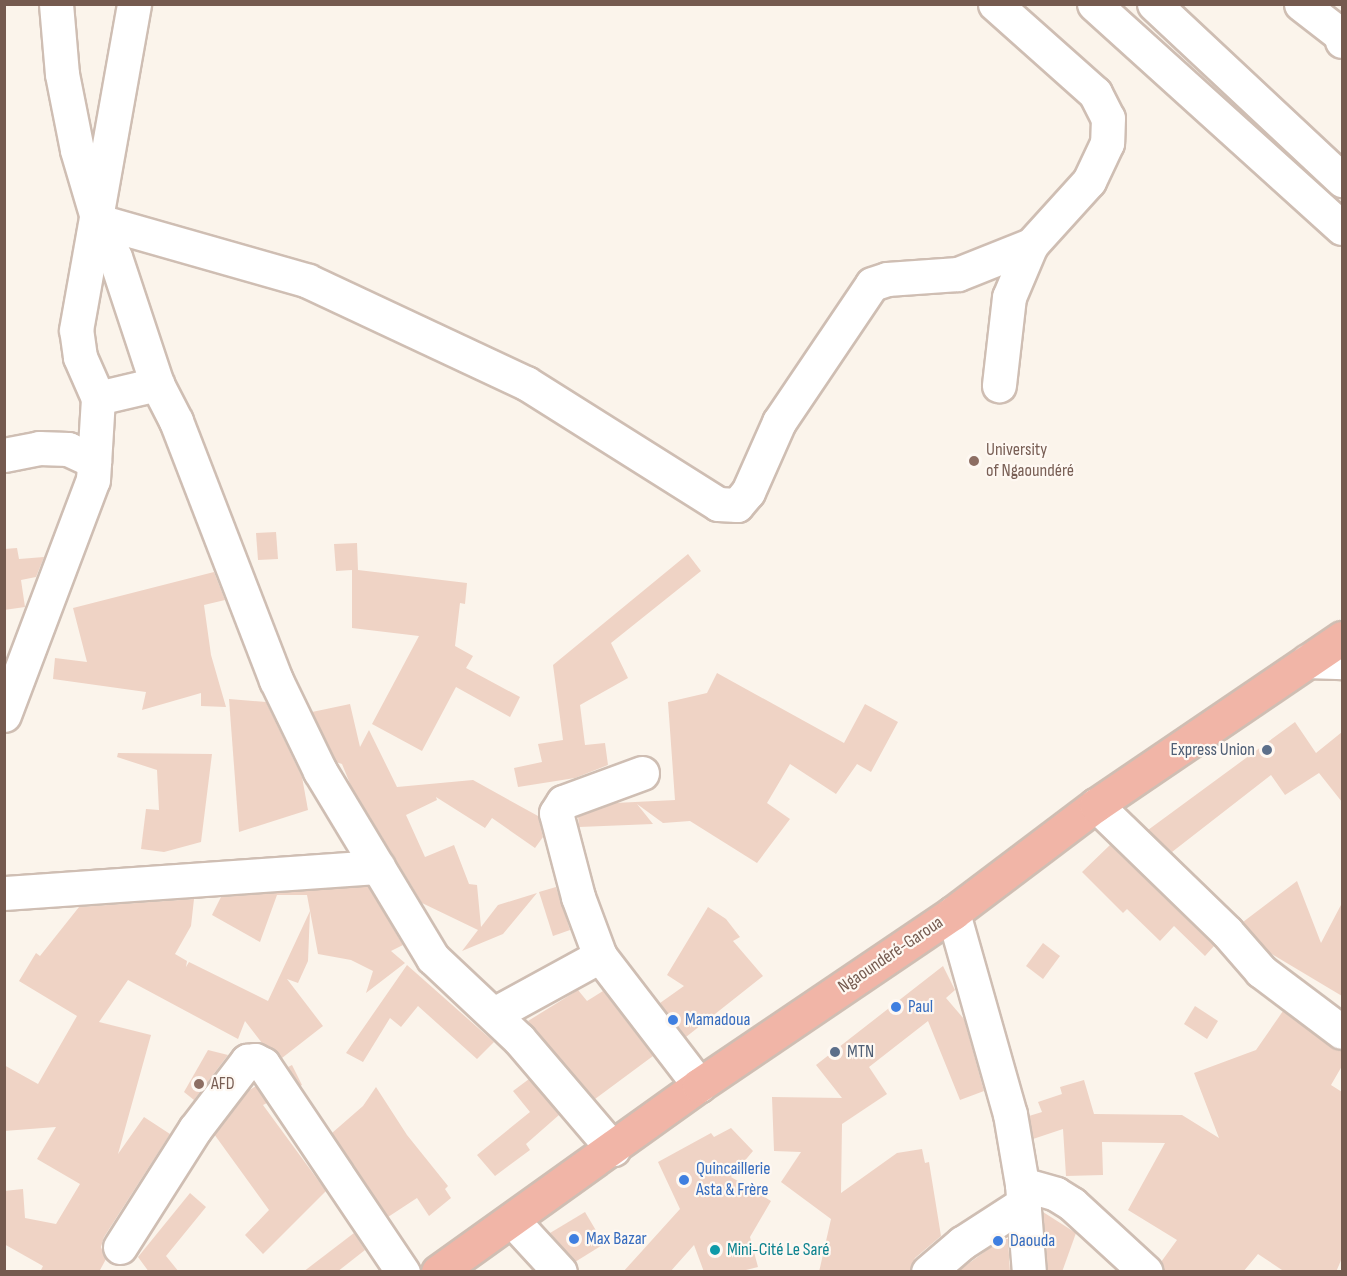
<!DOCTYPE html>
<meta charset="utf-8">
<style>
body{margin:0}
#map{position:relative;width:1347px;height:1276px;overflow:hidden;background:#fbf4eb;font-family:"Sofia Sans Condensed",sans-serif}
div>[style]{position:absolute}
.building>*{inset:0;background:#efd3c5}
.roads{filter:drop-shadow(2px 0 #cfbeb3) drop-shadow(-2px 0 #cfbeb3) drop-shadow(0 2px #cfbeb3) drop-shadow(0 -2px #cfbeb3)}
.minor>*{height:33px;margin:-16.5px;padding:0 16.5px;transform-origin:16.5px;border-radius:16.5px;background:#fff}
.highway>*{height:33px;margin:-16.5px;padding:0 16.5px;transform-origin:16.5px;border-radius:16.5px;background:#f1b5a7}
.dots>*{width:16px;height:16px;translate:-50% -50%;box-sizing:border-box;border:3px solid #fef8f2;border-radius:50%}
span{translate:-50% -50%;white-space:nowrap;text-align:center;line-height:1.15;-webkit-text-stroke:4.5px #fef8f2;paint-order:stroke}
.education-label{font-size:18px;color:#785e54}
.left{translate:0 -50%;text-align:left}
.service-label{font-size:18px;color:#4e5e75}
.right{translate:-100% -50%;text-align:right}
.street-label{font-size:18px;color:#755a4f}
.shop-label{font-size:18px;color:#366cbe}
.culture-label{font-size:18px;color:#0d838f}
.frame{position:absolute;inset:0;border:6px solid #755a4f;pointer-events:none}
</style>
<div id="map">
<div class="building">
<i style="clip-path:polygon(276px 532px,278px 559px,258px 560px,256px 533px)"></i>
<i style="clip-path:polygon(357px 543px,358px 570px,467px 583px,465px 604px,460px 603px,455px 646px,473px 656px,466px 668px,520px 697px,510px 717px,456px 687px,422px 751px,372px 724px,419px 636px,352px 628px,352px 570px,336px 571px,334px 544px)"></i>
<i style="clip-path:polygon(17px 548px,19px 559px,44px 557px,36px 577px,21px 580px,25px 607px,4px 610px,4px 549px)"></i>
<i style="clip-path:polygon(688px 554px,701px 571px,611px 643px,628px 678px,580px 705px,585px 745px,605px 743px,608px 765px,575px 778px,518px 787px,514px 768px,542px 762px,538px 744px,563px 740px,553px 665px)"></i>
<i style="clip-path:polygon(214px 572px,225px 600px,204px 605px,211px 655px,226px 707px,201px 706px,201px 693px,142px 710px,146px 692px,53px 679px,55px 658px,87px 662px,73px 608px)"></i>
<i style="clip-path:polygon(717px 673px,844px 743px,865px 704px,898px 722px,871px 772px,857px 764px,836px 794px,790px 764px,767px 803px,790px 819px,757px 863px,690px 821px,663px 823px,637px 804px,653px 824px,579px 827px,578px 816px,615px 803px,675px 800px,668px 702px,707px 693px)"></i>
<i style="clip-path:polygon(229px 699px,266px 702px,302px 777px,308px 810px,239px 832px)"></i>
<i style="clip-path:polygon(350px 704px,360px 747px,369px 730px,397px 787px,473px 780px,538px 816px,543px 837px,535px 848px,492px 818px,485px 828px,436px 797px,437px 800px,406px 815px,425px 857px,454px 845px,469px 884px,477px 885px,481px 927px,498px 905px,537px 893px,503px 934px,462px 951px,478px 930px,422px 903px,351px 786px,342px 764px,336px 762px,312px 712px)"></i>
<i style="clip-path:polygon(1295px 722px,1316px 753px,1342px 732px,1342px 802px,1319px 773px,1285px 795px,1271px 775px,1172px 852px,1148px 830px)"></i>
<i style="clip-path:polygon(118px 753px,212px 754px,201px 842px,164px 852px,141px 849px,146px 809px,159px 810px,157px 770px,117px 757px)"></i>
<i style="clip-path:polygon(1110px 845px,1214px 946px,1205px 956px,1174px 926px,1160px 941px,1127px 909px,1123px 913px,1082px 872px)"></i>
<i style="clip-path:polygon(1297px 881px,1321px 943px,1342px 903px,1342px 996px,1270px 953px,1243px 922px)"></i>
<i style="clip-path:polygon(368px 886px,403px 945px,391px 951px,405px 963px,366px 993px,373px 971px,351px 960px,318px 954px,310px 911px,308px 961px,298px 983px,287px 979px,323px 1026px,282px 1058px,262px 1043px,245px 1021px,238px 1039px,128px 980px,99px 1022px,151px 1035px,118px 1154px,144px 1117px,170px 1134px,104px 1237px,101px 1247px,106px 1259px,99px 1272px,40px 1272px,43px 1266px,4px 1244px,4px 1191px,23px 1189px,25px 1218px,56px 1224px,80px 1184px,37px 1159px,56px 1127px,4px 1131px,4px 1065px,38px 1084px,77px 1016px,19px 981px,36px 953px,40px 956px,79px 907px,194px 899px,191px 926px,175px 954px,187px 961px,186px 967px,189px 962px,268px 1001px,310px 911px,307px 895px,277px 895px,260px 942px,212px 915px,221px 897px)"></i>
<i style="clip-path:polygon(556px 887px,570px 930px,553px 936px,539px 892px)"></i>
<i style="clip-path:polygon(708px 907px,726px 919px,740px 937px,733px 941px,763px 976px,686px 1037px,660px 1003px,684px 986px,667px 975px)"></i>
<i style="clip-path:polygon(1043px 943px,1060px 956px,1043px 979px,1026px 966px)"></i>
<i style="clip-path:polygon(407px 965px,494px 1042px,477px 1059px,418px 1006px,401px 1027px,390px 1018px,363px 1062px,346px 1053px)"></i>
<i style="clip-path:polygon(943px 966px,955px 990px,946px 998px,964px 1019px,984px 1091px,960px 1100px,928px 1021px,869px 1067px,887px 1094px,842px 1124px,841px 1193px,897px 1153px,922px 1149px,925px 1163px,929px 1162px,941px 1236px,915px 1258px,910px 1272px,819px 1272px,831px 1219px,781px 1182px,801px 1152px,774px 1151px,772px 1097px,842px 1098px,816px 1065px)"></i>
<i style="clip-path:polygon(578px 990px,587px 1001px,603px 991px,653px 1056px,595px 1099px,528px 1021px)"></i>
<i style="clip-path:polygon(1195px 1006px,1218px 1021px,1207px 1039px,1184px 1024px)"></i>
<i style="clip-path:polygon(1283px 1011px,1331px 1047px,1342px 1051px,1342px 1066px,1331px 1085px,1342px 1092px,1342px 1258px,1336px 1272px,1285px 1272px,1258px 1254px,1243px 1272px,1164px 1272px,1161px 1262px,1177px 1240px,1128px 1210px,1165px 1143px,1102px 1142px,1103px 1175px,1066px 1176px,1063px 1129px,1033px 1139px,1029px 1116px,1042px 1112px,1038px 1102px,1062px 1094px,1060px 1087px,1084px 1080px,1094px 1114px,1182px 1115px,1219px 1138px,1194px 1073px,1256px 1050px)"></i>
<i style="clip-path:polygon(208px 1050px,228px 1055px,194px 1100px,184px 1092px)"></i>
<i style="clip-path:polygon(292px 1065px,302px 1085px,300px 1086px,288px 1067px)"></i>
<i style="clip-path:polygon(529px 1079px,559px 1115px,526px 1144px,530px 1150px,495px 1176px,477px 1155px,530px 1112px,513px 1091px)"></i>
<i style="clip-path:polygon(256px 1086px,267px 1103px,263px 1105px,326px 1191px,263px 1254px,245px 1235px,269px 1210px,214px 1134px,248px 1091px)"></i>
<i style="clip-path:polygon(376px 1087px,407px 1135px,448px 1186px,445px 1189px,451px 1198px,429px 1216px,417px 1198px,388px 1217px,332px 1133px,363px 1106px)"></i>
<i style="clip-path:polygon(731px 1128px,753px 1151px,731px 1177px,771px 1201px,750px 1237px,758px 1267px,738px 1272px,704px 1272px,694px 1245px,670px 1272px,623px 1272px,680px 1209px,658px 1162px,711px 1133px,714px 1137px)"></i>
<i style="clip-path:polygon(190px 1193px,206px 1207px,166px 1256px,179px 1272px,149px 1272px,138px 1257px)"></i>
<i style="clip-path:polygon(585px 1212px,604px 1244px,575px 1262px,550px 1233px)"></i>
<i style="clip-path:polygon(1043px 1212px,1076px 1233px,1062px 1272px,1048px 1272px)"></i>
<i style="clip-path:polygon(354px 1233px,365px 1250px,337px 1272px,303px 1272px)"></i>
<i style="clip-path:polygon(1002px 1239px,1008px 1239px,1010px 1272px,957px 1272px)"></i>
</div>
<div class="roads">
<div class="minor">
<i style="left:56px;top:4px;width:70px;rotate:85.1deg"></i>
<i style="left:62px;top:74px;width:77px;rotate:78.8deg"></i>
<i style="left:77px;top:150px;width:74px;rotate:73.5deg"></i>
<i style="left:98px;top:221px;width:40px;rotate:65deg"></i>
<i style="left:115px;top:257px;width:134px;rotate:71.7deg"></i>
<i style="left:157px;top:384px;width:42px;rotate:62.8deg"></i>
<i style="left:176px;top:421px;width:278px;rotate:68.9deg"></i>
<i style="left:276px;top:680px;width:101px;rotate:64.2deg"></i>
<i style="left:320px;top:771px;width:218px;rotate:58.9deg"></i>
<i style="left:433px;top:958px;width:118px;rotate:43.3deg"></i>
<i style="left:519px;top:1039px;width:145px;rotate:49.5deg"></i>
<i style="left:995px;top:4px;width:134px;rotate:41.7deg"></i>
<i style="left:1095px;top:93px;width:28px;rotate:63deg"></i>
<i style="left:1108px;top:118px;width:25px;rotate:92deg"></i>
<i style="left:1107px;top:143px;width:42px;rotate:115.3deg"></i>
<i style="left:1089px;top:181px;width:86px;rotate:132.2deg"></i>
<i style="left:1031px;top:245px;width:56px;rotate:112.9deg"></i>
<i style="left:1009px;top:297px;width:89px;rotate:96.5deg"></i>
<i style="left:1094px;top:4px;width:334px;rotate:42.1deg"></i>
<i style="left:1154px;top:4px;width:258px;rotate:43.1deg"></i>
<i style="left:1301px;top:4px;width:51px;rotate:37.8deg"></i>
<i style="left:1341px;top:35px;width:6px;rotate:81deg"></i>
<i style="left:98px;top:221px;width:218px;rotate:15.9deg"></i>
<i style="left:308px;top:281px;width:241px;rotate:25.1deg"></i>
<i style="left:526px;top:383px;width:227px;rotate:32.2deg"></i>
<i style="left:718px;top:504px;width:19px;rotate:3deg"></i>
<i style="left:737px;top:505px;width:17px;rotate:-50deg"></i>
<i style="left:748px;top:492px;width:77px;rotate:-66.1deg"></i>
<i style="left:779px;top:422px;width:166px;rotate:-56deg"></i>
<i style="left:872px;top:284px;width:16px;rotate:-18deg"></i>
<i style="left:887px;top:279px;width:71px;rotate:-4deg"></i>
<i style="left:958px;top:274px;width:79px;rotate:-21.7deg"></i>
<i style="left:98px;top:398px;width:61px;rotate:-13.3deg"></i>
<i style="left:4px;top:455px;width:36px;rotate:-11deg"></i>
<i style="left:39px;top:448px;width:29px;rotate:2deg"></i>
<i style="left:68px;top:449px;width:29px;rotate:25deg"></i>
<i style="left:1308px;top:661px;width:34px;rotate:2deg"></i>
<i style="left:4px;top:715px;width:251px;rotate:-69.3deg"></i>
<i style="left:93px;top:480px;width:82px;rotate:-86.5deg"></i>
<i style="left:98px;top:398px;width:45px;rotate:-113.7deg"></i>
<i style="left:80px;top:357px;width:27px;rotate:-98deg"></i>
<i style="left:76px;top:330px;width:331px;rotate:-79.9deg"></i>
<i style="left:642px;top:773px;width:84px;rotate:159.8deg"></i>
<i style="left:563px;top:802px;width:13px;rotate:122deg"></i>
<i style="left:556px;top:813px;width:87px;rotate:75.3deg"></i>
<i style="left:578px;top:897px;width:63px;rotate:69.6deg"></i>
<i style="left:600px;top:956px;width:163px;rotate:52.5deg"></i>
<i style="left:1096px;top:805px;width:182px;rotate:44.1deg"></i>
<i style="left:1227px;top:932px;width:52px;rotate:48.9deg"></i>
<i style="left:1261px;top:971px;width:101px;rotate:37deg"></i>
<i style="left:4px;top:893px;width:375px;rotate:-4deg"></i>
<i style="left:953px;top:913px;width:209px;rotate:74.2deg"></i>
<i style="left:1010px;top:1114px;width:71px;rotate:80.3deg"></i>
<i style="left:1022px;top:1184px;width:88px;rotate:85.5deg"></i>
<i style="left:494px;top:1014px;width:121px;rotate:-28.7deg"></i>
<i style="left:1022px;top:1184px;width:35px;rotate:16deg"></i>
<i style="left:1056px;top:1194px;width:19px;rotate:32deg"></i>
<i style="left:1072px;top:1204px;width:100px;rotate:42.6deg"></i>
<i style="left:513px;top:1221px;width:69px;rotate:47.3deg"></i>
<i style="left:120px;top:1247px;width:140px;rotate:-57.6deg"></i>
<i style="left:195px;top:1129px;width:86px;rotate:-52.6deg"></i>
<i style="left:247px;top:1061px;width:8px;rotate:-7deg"></i>
<i style="left:255px;top:1060px;width:9px;rotate:27deg"></i>
<i style="left:263px;top:1064px;width:251px;rotate:56.1deg"></i>
<i style="left:928px;top:1272px;width:45px;rotate:-40.5deg"></i>
<i style="left:962px;top:1243px;width:74px;rotate:-32.8deg"></i>
</div>
<div class="highway">
<i style="left:438px;top:1272px;width:321px;rotate:-35.6deg"></i>
<i style="left:699px;top:1085px;width:307px;rotate:-34.1deg"></i>
<i style="left:953px;top:913px;width:179px;rotate:-37.1deg"></i>
<i style="left:1096px;top:805px;width:297px;rotate:-34.2deg"></i>
</div>
</div>
<div class="dots">
<i style="left:974px;top:461px;background:#8d6e63"></i>
<i style="left:1267px;top:750px;background:#5c6f8a"></i>
<i style="left:896px;top:1007px;background:#3f7fe0"></i>
<i style="left:673px;top:1020px;background:#3f7fe0"></i>
<i style="left:835px;top:1052px;background:#5c6f8a"></i>
<i style="left:199px;top:1084px;background:#8d6e63"></i>
<i style="left:684px;top:1180px;background:#3f7fe0"></i>
<i style="left:574px;top:1239px;background:#3f7fe0"></i>
<i style="left:998px;top:1241px;background:#3f7fe0"></i>
<i style="left:715px;top:1250px;background:#0f9aa8"></i>
</div>
<div class="education-label">
<span class="left" style="left:986px;top:461px">University<br>of Ngaoundéré</span>
<span class="left" style="left:211px;top:1084px">AFD</span>
</div>
<div class="service-label">
<span class="right" style="left:1255px;top:750px">Express Union</span>
<span class="left" style="left:847px;top:1052px">MTN</span>
</div>
<div class="street-label">
<span style="left:891px;top:955px;rotate:-34deg">Ngaoundéré-Garoua</span>
</div>
<div class="shop-label">
<span class="left" style="left:908px;top:1007px">Paul</span>
<span class="left" style="left:685px;top:1020px">Mamadoua</span>
<span class="left" style="left:696px;top:1180px">Quincaillerie<br>Asta &amp; Frère</span>
<span class="left" style="left:586px;top:1239px">Max Bazar</span>
<span class="left" style="left:1010px;top:1241px">Daouda</span>
</div>
<div class="culture-label">
<span class="left" style="left:727px;top:1250px">Mini-Cité Le Saré</span>
</div>
<div class="frame"></div>
</div>
